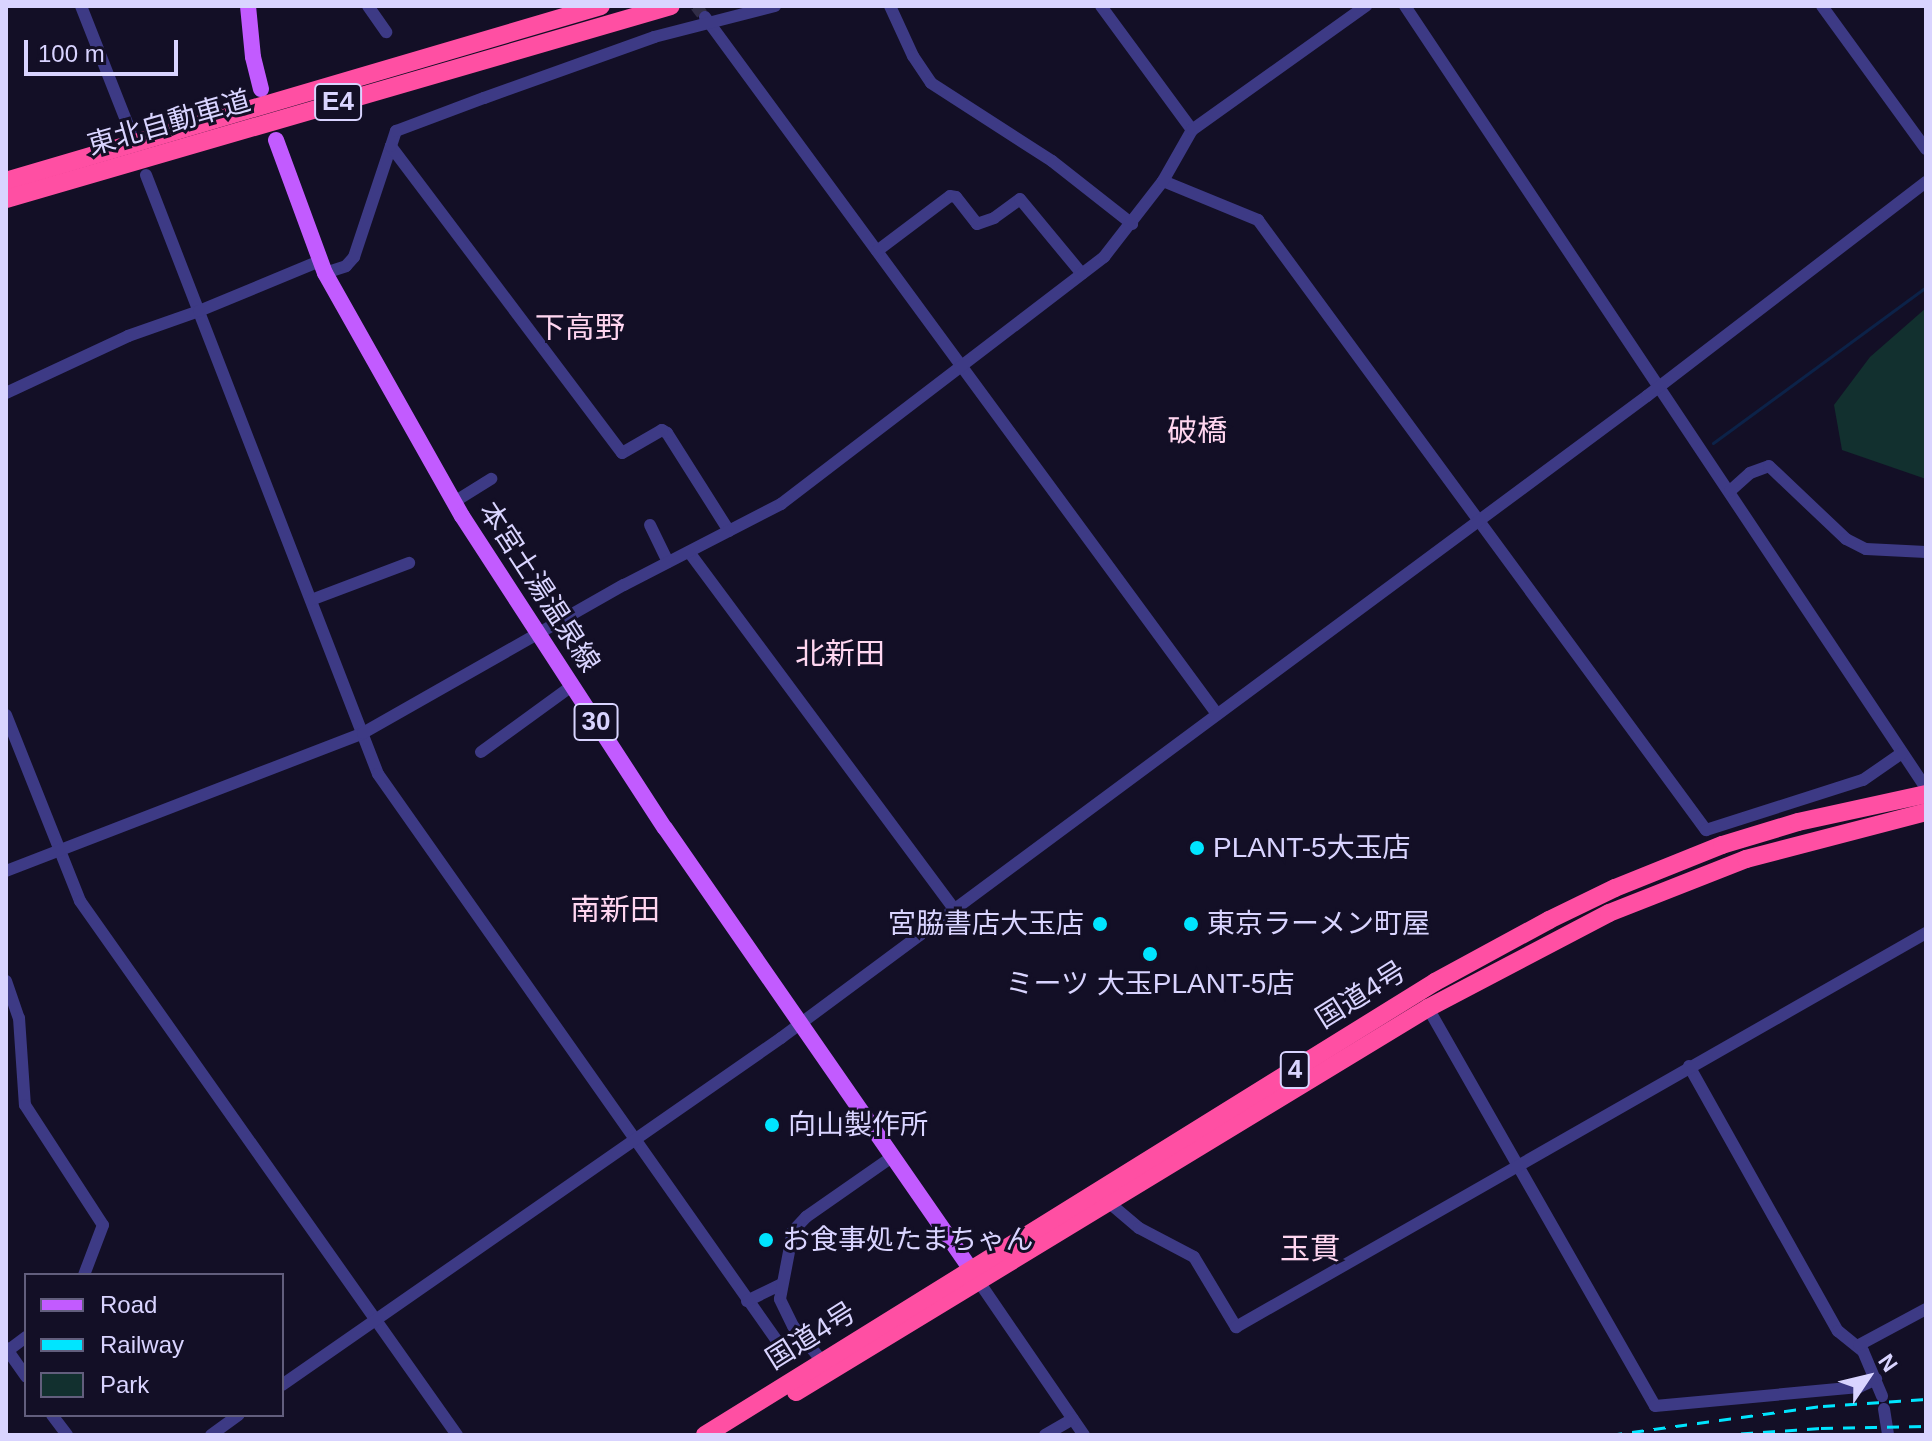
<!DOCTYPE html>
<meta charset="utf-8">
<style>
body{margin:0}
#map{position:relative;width:1932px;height:1441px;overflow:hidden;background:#130f26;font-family:Arial,"Noto Sans JP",sans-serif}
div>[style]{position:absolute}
.green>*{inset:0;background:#12302f}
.stream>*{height:3px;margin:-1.5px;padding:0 1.5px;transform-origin:1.5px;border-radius:1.5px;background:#0c2248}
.minor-tunnel>*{height:12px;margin-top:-6px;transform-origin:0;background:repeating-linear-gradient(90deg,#312d47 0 12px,transparent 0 18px)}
.minor>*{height:12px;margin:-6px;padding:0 6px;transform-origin:6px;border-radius:6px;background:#3d3a85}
.major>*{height:16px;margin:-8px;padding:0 8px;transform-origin:8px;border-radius:8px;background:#c25bff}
.highway>*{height:18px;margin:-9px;padding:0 9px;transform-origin:9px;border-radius:9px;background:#ff4fa3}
.rail>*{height:3px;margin-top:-1.5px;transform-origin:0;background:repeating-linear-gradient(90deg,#00e5ff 0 12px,transparent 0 22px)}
.dots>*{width:22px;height:22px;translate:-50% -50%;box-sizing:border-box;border:4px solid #130f26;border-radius:50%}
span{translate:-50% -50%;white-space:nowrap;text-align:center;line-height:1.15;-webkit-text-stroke:6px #130f26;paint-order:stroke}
.shield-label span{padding:2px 6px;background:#130f26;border:2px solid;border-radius:6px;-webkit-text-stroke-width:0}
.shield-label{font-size:26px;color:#d9d4ff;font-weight:700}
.street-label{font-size:28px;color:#d9d4ff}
.poi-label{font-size:28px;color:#d9d4ff}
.left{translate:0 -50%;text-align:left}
.right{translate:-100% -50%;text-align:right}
.neighbourhood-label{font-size:30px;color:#ffd6f0}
.frame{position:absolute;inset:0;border:8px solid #d9d4ff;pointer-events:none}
.legend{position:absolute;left:24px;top:1273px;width:260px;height:144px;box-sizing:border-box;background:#130f26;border:2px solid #625e7d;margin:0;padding:10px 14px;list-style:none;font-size:24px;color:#d9d4ff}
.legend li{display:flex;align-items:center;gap:16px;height:40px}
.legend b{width:40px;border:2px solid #625e7d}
.north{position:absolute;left:1828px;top:1337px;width:80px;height:80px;-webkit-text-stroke:6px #130f26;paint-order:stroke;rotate:55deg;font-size:22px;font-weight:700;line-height:32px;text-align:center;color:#d9d4ff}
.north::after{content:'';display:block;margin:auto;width:28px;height:36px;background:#d9d4ff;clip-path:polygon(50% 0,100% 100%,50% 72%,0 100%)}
.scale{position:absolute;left:24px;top:40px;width:154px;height:36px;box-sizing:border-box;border:4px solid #d9d4ff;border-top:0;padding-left:10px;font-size:24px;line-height:28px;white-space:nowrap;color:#d9d4ff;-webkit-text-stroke:6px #130f26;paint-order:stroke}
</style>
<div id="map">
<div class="green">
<i style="clip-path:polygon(1926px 308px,1926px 479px,1842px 450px,1834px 405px,1870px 357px)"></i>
</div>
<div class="stream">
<i style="left:1713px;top:443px;width:264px;rotate:-36.2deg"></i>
</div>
<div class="minor-tunnel">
<i style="left:696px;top:6px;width:10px;rotate:53deg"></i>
</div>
<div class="minor">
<i style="left:81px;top:6px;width:136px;rotate:68.5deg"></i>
<i style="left:368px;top:6px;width:32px;rotate:55deg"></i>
<i style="left:890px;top:6px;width:55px;rotate:65.3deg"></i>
<i style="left:913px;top:56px;width:32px;rotate:56deg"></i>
<i style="left:931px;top:83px;width:144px;rotate:32.8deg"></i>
<i style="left:1052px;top:161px;width:102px;rotate:38.2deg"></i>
<i style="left:1101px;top:6px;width:154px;rotate:53.7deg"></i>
<i style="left:1405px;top:6px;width:940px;rotate:56.33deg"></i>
<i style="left:1822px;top:6px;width:177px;rotate:54deg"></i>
<i style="left:705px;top:17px;width:865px;rotate:53.7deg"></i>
<i style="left:146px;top:175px;width:642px;rotate:68.83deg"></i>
<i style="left:378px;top:774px;width:711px;rotate:54.86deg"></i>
<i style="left:1163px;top:181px;width:103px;rotate:22.3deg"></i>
<i style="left:1258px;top:220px;width:757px;rotate:53.71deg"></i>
<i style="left:1706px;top:830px;width:165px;rotate:-17.7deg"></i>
<i style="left:1863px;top:780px;width:47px;rotate:-34.7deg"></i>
<i style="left:877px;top:251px;width:91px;rotate:-37deg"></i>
<i style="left:950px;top:196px;width:6px;rotate:9deg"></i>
<i style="left:956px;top:197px;width:34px;rotate:52deg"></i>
<i style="left:977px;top:224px;width:18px;rotate:-19deg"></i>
<i style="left:994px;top:218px;width:32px;rotate:-36deg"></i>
<i style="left:1020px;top:199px;width:97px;rotate:50.4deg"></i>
<i style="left:325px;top:273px;width:22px;rotate:-18deg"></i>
<i style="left:346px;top:266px;width:12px;rotate:-48deg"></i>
<i style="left:354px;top:257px;width:117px;rotate:-71.6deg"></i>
<i style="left:6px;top:393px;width:135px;rotate:-25deg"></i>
<i style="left:128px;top:336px;width:75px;rotate:-19.4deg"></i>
<i style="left:199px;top:311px;width:131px;rotate:-22.5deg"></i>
<i style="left:1730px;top:491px;width:27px;rotate:-42deg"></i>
<i style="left:1750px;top:473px;width:20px;rotate:-20deg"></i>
<i style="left:1769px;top:466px;width:106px;rotate:43.5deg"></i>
<i style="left:1846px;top:539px;width:22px;rotate:27deg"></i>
<i style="left:1866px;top:549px;width:60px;rotate:2.9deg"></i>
<i style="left:454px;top:502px;width:44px;rotate:-31.9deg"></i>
<i style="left:650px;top:525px;width:41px;rotate:64.1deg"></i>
<i style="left:729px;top:531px;width:116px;rotate:-122.3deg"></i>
<i style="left:667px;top:433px;width:6px;rotate:-149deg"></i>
<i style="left:662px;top:430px;width:46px;rotate:150.1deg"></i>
<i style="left:622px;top:453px;width:384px;rotate:-127deg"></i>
<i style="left:391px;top:146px;width:16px;rotate:-72deg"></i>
<i style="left:396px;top:131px;width:94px;rotate:-20.6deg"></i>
<i style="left:484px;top:98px;width:181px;rotate:-19.7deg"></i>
<i style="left:654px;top:37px;width:125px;rotate:-14.4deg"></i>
<i style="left:689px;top:552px;width:443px;rotate:53.4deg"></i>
<i style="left:311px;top:600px;width:105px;rotate:-20.7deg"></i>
<i style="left:6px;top:715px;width:200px;rotate:68.3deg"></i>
<i style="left:80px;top:901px;width:654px;rotate:54.78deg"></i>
<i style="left:481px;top:752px;width:112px;rotate:-36deg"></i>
<i style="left:6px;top:871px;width:383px;rotate:-21.1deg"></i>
<i style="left:363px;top:733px;width:300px;rotate:-29.6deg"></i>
<i style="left:624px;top:585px;width:177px;rotate:-27.3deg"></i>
<i style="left:781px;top:504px;width:407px;rotate:-37.4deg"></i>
<i style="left:1104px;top:257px;width:96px;rotate:-52.2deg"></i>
<i style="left:1163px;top:181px;width:59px;rotate:-60.4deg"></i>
<i style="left:1192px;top:130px;width:214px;rotate:-35.5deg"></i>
<i style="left:6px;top:981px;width:39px;rotate:71deg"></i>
<i style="left:19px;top:1018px;width:87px;rotate:86.1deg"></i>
<i style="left:25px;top:1105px;width:143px;rotate:57deg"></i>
<i style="left:103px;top:1225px;width:53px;rotate:110.8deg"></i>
<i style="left:1428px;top:1008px;width:458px;rotate:60.3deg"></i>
<i style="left:1655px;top:1406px;width:205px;rotate:-5.3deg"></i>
<i style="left:1859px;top:1387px;width:19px;rotate:-25deg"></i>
<i style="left:1689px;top:1066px;width:304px;rotate:60.7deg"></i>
<i style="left:1838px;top:1331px;width:32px;rotate:39deg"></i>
<i style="left:1863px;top:1351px;width:49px;rotate:67.1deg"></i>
<i style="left:1107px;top:1201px;width:42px;rotate:40.2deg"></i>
<i style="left:1139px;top:1228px;width:62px;rotate:27.8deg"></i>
<i style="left:1194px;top:1257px;width:82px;rotate:59deg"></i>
<i style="left:1236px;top:1327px;width:795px;rotate:-29.73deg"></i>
<i style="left:975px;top:1276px;width:193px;rotate:55.6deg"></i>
<i style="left:747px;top:1301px;width:39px;rotate:-26deg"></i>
<i style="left:1859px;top:1345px;width:76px;rotate:-28.2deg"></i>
<i style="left:6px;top:1348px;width:35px;rotate:55deg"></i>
<i style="left:6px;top:1352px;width:25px;rotate:-37deg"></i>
<i style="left:822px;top:1361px;width:45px;rotate:-129.6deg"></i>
<i style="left:793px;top:1326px;width:30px;rotate:-116deg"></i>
<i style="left:780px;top:1299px;width:69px;rotate:-79.2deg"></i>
<i style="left:793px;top:1231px;width:19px;rotate:-47deg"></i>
<i style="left:806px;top:1217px;width:105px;rotate:-34.9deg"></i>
<i style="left:282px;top:1385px;width:608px;rotate:-34.81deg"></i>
<i style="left:781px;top:1038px;width:1078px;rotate:-36.55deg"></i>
<i style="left:1647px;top:396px;width:352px;rotate:-37.5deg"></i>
<i style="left:1884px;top:1409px;width:26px;rotate:81deg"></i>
<i style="left:52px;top:1415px;width:25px;rotate:53deg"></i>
<i style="left:211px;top:1435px;width:34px;rotate:-36deg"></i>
<i style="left:1045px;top:1435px;width:32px;rotate:-30deg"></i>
</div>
<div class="major">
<i style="left:248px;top:6px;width:51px;rotate:84.4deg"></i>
<i style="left:253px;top:57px;width:33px;rotate:76deg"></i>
<i style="left:276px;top:140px;width:142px;rotate:69.8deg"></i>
<i style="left:325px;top:273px;width:279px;rotate:60.6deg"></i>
<i style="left:462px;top:516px;width:372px;rotate:57deg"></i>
<i style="left:665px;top:828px;width:539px;rotate:55.28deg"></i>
</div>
<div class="highway">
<i style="left:6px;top:181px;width:620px;rotate:-16.39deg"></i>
<i style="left:6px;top:199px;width:692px;rotate:-16.18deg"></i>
<i style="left:796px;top:1392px;width:740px;rotate:-31.28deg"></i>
<i style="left:1428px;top:1008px;width:204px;rotate:-27.7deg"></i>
<i style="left:1609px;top:913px;width:147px;rotate:-21.5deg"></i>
<i style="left:1746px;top:859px;width:186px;rotate:-14.6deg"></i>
<i style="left:705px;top:1435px;width:859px;rotate:-31.82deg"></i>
<i style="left:1435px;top:982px;width:130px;rotate:-28.5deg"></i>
<i style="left:1549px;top:920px;width:73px;rotate:-25.9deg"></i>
<i style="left:1615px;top:888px;width:115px;rotate:-21.9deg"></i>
<i style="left:1722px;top:845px;width:79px;rotate:-16.8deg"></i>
<i style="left:1798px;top:822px;width:131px;rotate:-12.3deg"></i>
</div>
<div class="rail">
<i style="left:1610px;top:1435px;width:215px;rotate:-7.8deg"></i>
<i style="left:1823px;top:1406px;width:103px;rotate:-3.9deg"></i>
<i style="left:1719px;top:1435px;width:102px;rotate:-3.9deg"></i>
<i style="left:1821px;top:1428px;width:105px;rotate:-1.1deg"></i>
</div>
<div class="dots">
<i style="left:1197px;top:848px;background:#00e5ff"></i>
<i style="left:1100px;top:924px;background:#00e5ff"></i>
<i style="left:1191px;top:924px;background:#00e5ff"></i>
<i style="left:1150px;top:954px;background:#00e5ff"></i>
<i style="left:772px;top:1125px;background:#00e5ff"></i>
<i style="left:766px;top:1240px;background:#00e5ff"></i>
</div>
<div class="shield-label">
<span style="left:338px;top:102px">E4</span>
<span style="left:596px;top:722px">30</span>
<span style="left:1295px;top:1070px">4</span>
</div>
<div class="street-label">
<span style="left:169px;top:123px;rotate:-16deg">東北自動車道</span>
<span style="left:539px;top:587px;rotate:57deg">本宮土湯温泉線</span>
<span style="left:1361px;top:995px;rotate:-32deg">国道4号</span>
<span style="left:811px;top:1336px;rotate:-32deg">国道4号</span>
</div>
<div class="poi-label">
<span class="left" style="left:1213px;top:848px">PLANT-5大玉店</span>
<span class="right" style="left:1084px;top:924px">宮脇書店大玉店</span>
<span class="left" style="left:1207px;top:924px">東京ラーメン町屋</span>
<span style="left:1150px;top:984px">ミーツ 大玉PLANT-5店</span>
<span class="left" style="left:788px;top:1125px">向山製作所</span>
<span class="left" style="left:782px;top:1240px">お食事処たまちゃん</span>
</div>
<div class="neighbourhood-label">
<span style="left:580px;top:328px">下高野</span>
<span style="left:1197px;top:431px">破橋</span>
<span style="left:840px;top:654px">北新田</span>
<span style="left:615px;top:910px">南新田</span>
<span style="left:1310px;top:1249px">玉貫</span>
</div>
<div class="frame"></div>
<ul class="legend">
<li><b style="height:10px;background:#c25bff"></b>Road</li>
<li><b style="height:10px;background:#00e5ff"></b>Railway</li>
<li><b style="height:22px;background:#12302f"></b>Park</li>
</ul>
<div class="north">N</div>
<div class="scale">100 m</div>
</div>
